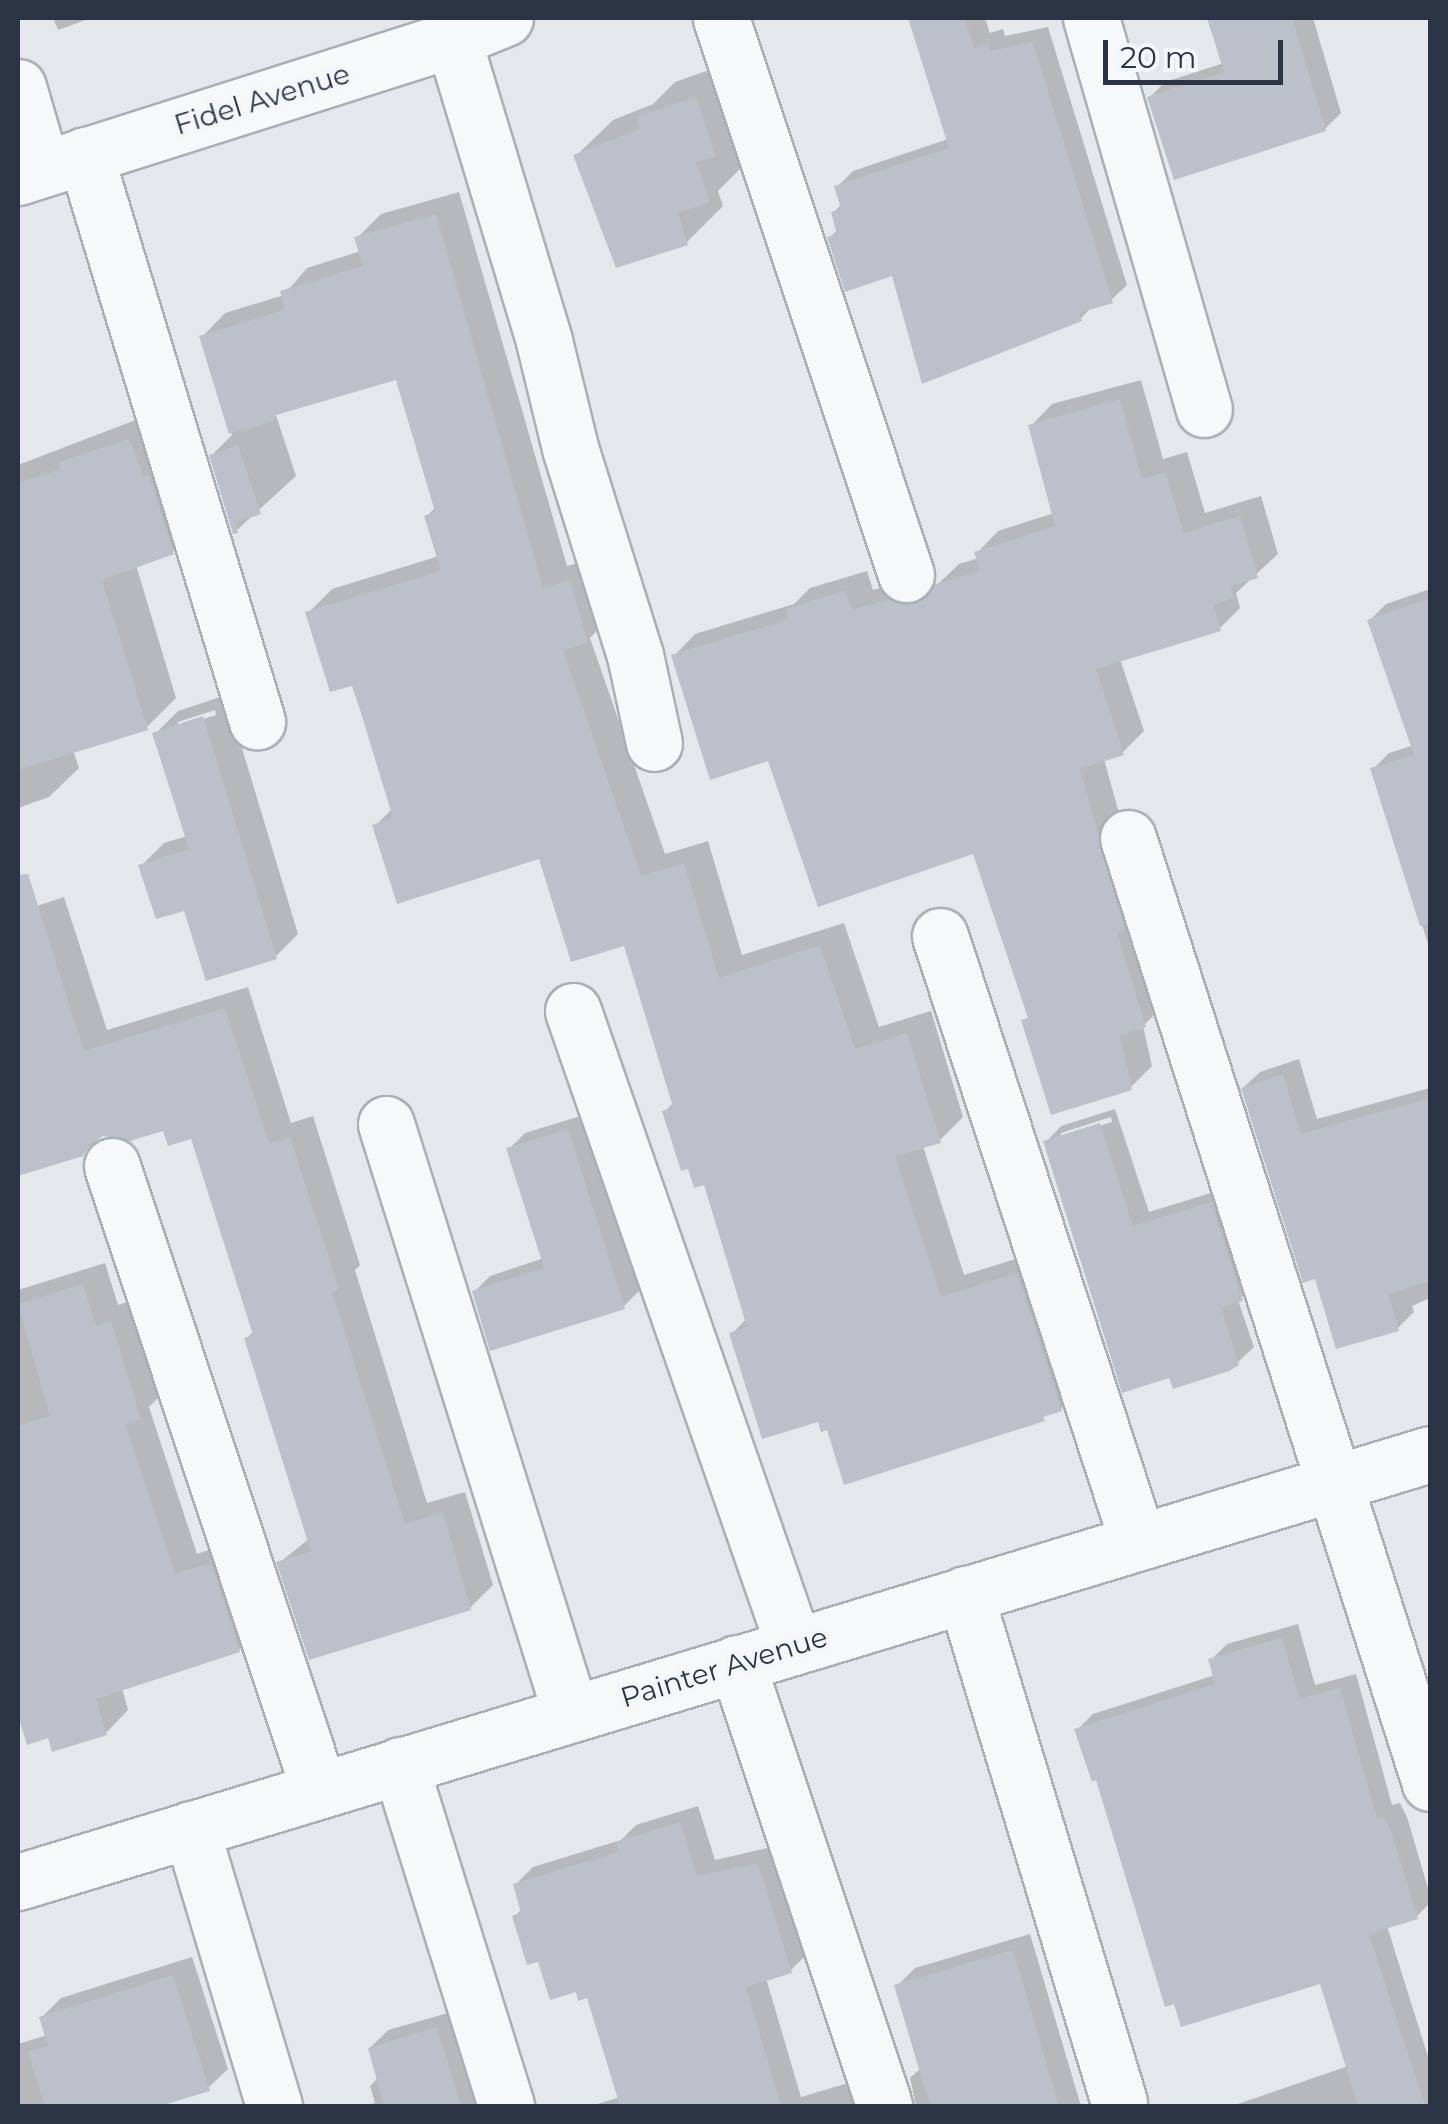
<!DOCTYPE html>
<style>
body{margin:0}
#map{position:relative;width:1448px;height:2124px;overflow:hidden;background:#e4e7ec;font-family:Montserrat,sans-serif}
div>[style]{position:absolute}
.shadow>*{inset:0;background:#0003}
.building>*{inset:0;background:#bbc0ca}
.roads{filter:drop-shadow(2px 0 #a9aeb7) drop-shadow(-2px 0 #a9aeb7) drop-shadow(0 2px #a9aeb7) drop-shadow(0 -2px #a9aeb7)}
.minor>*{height:55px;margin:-27.5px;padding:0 27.5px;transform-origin:27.5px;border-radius:27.5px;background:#f7f8fa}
span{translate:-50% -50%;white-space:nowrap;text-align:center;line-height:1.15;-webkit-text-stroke:8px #f4f6f9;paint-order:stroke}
.street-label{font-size:28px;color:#2b3445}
.frame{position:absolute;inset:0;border:20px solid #2b3445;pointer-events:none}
.scale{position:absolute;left:1103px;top:40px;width:180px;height:45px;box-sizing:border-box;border:5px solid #2b3445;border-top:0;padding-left:12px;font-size:30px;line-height:35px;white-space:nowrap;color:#2b3445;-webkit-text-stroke:8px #f4f6f9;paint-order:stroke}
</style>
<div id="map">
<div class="shadow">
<i style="clip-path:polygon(53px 18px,91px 18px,58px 30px)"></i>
<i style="clip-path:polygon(910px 18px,985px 18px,990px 33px,1003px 29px,1005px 36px,1048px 27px,1127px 285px,1111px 300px,1093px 306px,1080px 319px,893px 273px,830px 238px,838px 229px,833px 213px,842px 204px,837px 187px,853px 171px,948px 139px)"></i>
<i style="clip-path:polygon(1210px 18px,1313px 18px,1341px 113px,1325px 129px,1150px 97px,1165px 82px,1224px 63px)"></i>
<i style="clip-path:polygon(732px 62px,745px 164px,718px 191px,723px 206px,687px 242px,576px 156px,613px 120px,653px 104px,675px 82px)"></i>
<i style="clip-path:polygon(459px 192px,567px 566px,593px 558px,610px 617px,590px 638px,665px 854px,708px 841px,742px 955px,844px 923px,879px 1027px,931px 1011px,963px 1117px,940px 1140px,923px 1146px,964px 1275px,1041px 1251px,1085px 1385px,1061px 1409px,829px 1427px,819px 1419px,732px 1334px,747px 1318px,705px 1182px,665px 1111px,674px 1102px,626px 943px,541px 856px,375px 826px,393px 808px,353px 683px,308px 613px,332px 589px,439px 556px,427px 516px,436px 507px,398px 376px,276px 415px,296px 476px,237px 530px,212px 455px,232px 435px,202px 337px,225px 313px,284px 295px,307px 268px,361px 251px,357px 238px,381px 214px)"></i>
<i style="clip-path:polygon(1141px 380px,1163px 459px,1187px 452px,1205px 513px,1261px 496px,1278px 554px,1236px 593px,1240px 608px,1219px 629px,1120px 659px,1144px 731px,1122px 753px,1104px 759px,1145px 907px,1165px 1004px,1143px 1026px,1152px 1066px,1131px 1087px,1024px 1021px,1029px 1016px,974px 851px,769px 758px,674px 656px,695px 634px,794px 604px,810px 588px,867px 571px,873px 590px,911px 579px,938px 584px,959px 564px,979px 558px,977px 553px,998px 531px,1054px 513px,1031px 426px,1052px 404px)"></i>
<i style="clip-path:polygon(159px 411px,202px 522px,172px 552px,136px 565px,176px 698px,147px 727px,73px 750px,79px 768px,49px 797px,18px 808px,18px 465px)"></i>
<i style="clip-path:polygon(1430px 589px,1430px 720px,1407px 728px,1370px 620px,1386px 604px)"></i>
<i style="clip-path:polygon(evenodd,226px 695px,298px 934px,275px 957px,185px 908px,141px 866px,164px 843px,187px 836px,155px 734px,178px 711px,226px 695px,215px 710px,216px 715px,178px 727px,178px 722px,215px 710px)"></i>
<i style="clip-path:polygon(1430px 740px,1430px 950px,1373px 769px,1389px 753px)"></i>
<i style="clip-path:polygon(64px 897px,107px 1030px,248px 987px,291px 1123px,313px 1116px,360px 1265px,355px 1270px,427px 1503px,465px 1492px,493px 1585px,470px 1608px,279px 1563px,310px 1538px,247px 1338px,254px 1331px,192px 1136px,165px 1128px,103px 1134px,82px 1154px,18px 1174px,18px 912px)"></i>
<i style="clip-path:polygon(1299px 1059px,1317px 1119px,1430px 1088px,1430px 1298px,1412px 1306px,1414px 1312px,1398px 1328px,1316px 1276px,1243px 1088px,1260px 1072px)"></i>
<i style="clip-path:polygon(evenodd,1115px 1109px,1149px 1212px,1227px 1188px,1257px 1283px,1238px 1300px,1254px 1347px,1238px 1362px,1046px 1142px,1061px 1126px,1115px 1109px,1111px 1117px,1112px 1122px,1061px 1138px,1061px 1133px,1111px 1117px)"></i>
<i style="clip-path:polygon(584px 1115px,639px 1291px,623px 1307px,475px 1291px,490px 1276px,544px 1258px,509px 1149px,525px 1133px)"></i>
<i style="clip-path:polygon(105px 1263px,118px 1305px,133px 1300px,162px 1394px,149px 1407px,197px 1554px,233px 1542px,261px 1627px,239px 1650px,122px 1688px,128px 1710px,106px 1733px,49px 1735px,28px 1742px,18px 1706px,18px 1290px)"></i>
<i style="clip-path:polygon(1298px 1624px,1315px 1685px,1356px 1674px,1392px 1805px,1400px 1803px,1407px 1817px,1430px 1895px,1430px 1903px,1417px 1916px,1387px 1926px,1430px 2063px,1430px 2106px,1232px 2106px,1348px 2066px,1322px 1981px,1098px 1777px,1077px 1730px,1093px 1714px,1215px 1675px,1211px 1660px,1227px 1644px)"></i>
<i style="clip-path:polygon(698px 1806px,715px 1860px,776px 1846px,809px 1952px,791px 1970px,766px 1978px,801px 2097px,865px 2078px,878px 2106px,591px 2106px,620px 2097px,589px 1995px,540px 1958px,515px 1916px,523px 1908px,515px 1885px,533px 1867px,621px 1840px,636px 1825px)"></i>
<i style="clip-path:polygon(1030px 1934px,1081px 2106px,916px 2106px,910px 2078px,921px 2068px,897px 1986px,915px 1968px)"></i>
<i style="clip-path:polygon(192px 1957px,228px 2069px,208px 2088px,151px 2106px,18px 2106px,18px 2044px,47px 2035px,42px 2017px,61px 1998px)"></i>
<i style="clip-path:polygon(455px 2011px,483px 2106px,363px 2106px,375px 2103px,370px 2086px,378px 2078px,370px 2048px,388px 2030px)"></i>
</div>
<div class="building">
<i style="clip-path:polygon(908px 18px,965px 18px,974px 48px,988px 43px,990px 51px,1033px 42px,1113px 303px,1079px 313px,1082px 321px,922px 384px,892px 276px,845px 292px,827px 237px,837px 234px,831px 212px,841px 209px,834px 186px,949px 148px)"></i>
<i style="clip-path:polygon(1207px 18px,1292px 18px,1326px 131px,1174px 180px,1147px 97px,1224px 72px)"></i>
<i style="clip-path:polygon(696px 97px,716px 156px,696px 162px,710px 202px,678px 213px,688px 245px,616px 268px,573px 155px,640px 129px,636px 117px)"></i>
<i style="clip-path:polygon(436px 214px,543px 588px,570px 580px,588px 643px,563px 650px,641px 876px,684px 863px,719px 978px,820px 945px,855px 1049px,907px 1033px,941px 1143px,895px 1156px,941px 1297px,1017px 1273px,1062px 1411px,1043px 1417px,1045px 1421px,844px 1485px,827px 1430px,821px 1432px,818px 1422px,762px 1439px,729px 1333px,747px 1327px,704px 1185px,694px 1188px,688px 1169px,681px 1171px,662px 1111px,673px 1107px,624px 946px,571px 962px,539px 859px,397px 904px,372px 825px,393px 818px,361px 713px,352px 686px,330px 692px,305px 612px,441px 571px,424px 516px,435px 512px,396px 380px,276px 415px,274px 421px,229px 434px,199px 336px,285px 310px,280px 291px,363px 266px,354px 237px)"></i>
<i style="clip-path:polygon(1120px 399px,1142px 479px,1165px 472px,1184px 533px,1240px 516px,1258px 578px,1231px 586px,1234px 598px,1213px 605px,1221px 631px,1096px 669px,1124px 755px,1080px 769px,1125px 930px,1117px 933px,1146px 1027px,1120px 1036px,1132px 1090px,1051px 1115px,1021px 1020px,1028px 1018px,973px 854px,818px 907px,768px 761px,710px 780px,671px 655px,789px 619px,786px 609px,846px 590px,852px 610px,888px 599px,915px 604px,934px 585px,980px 571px,974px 552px,1055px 526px,1028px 425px)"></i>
<i style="clip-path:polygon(129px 439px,144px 477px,149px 475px,174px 554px,102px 580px,148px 730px,18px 770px,18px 483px,61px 469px,59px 462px)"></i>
<i style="clip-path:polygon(238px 445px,261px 514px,235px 523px,238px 533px,233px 534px,209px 455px)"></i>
<i style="clip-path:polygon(1430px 598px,1430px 924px,1420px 926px,1370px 768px,1414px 755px,1367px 620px)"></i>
<i style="clip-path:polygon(203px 716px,277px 959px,206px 981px,184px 911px,156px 919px,138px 865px,189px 849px,152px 733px)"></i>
<i style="clip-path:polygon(28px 874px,84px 1051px,225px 1008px,269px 1143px,290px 1137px,339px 1289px,332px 1292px,405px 1524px,443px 1512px,471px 1610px,309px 1660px,276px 1562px,311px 1552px,244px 1338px,253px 1335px,191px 1139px,168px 1146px,163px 1131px,130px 1141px,103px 1136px,89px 1145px,83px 1156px,18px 1176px,18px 875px)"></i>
<i style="clip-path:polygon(1283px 1074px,1301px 1134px,1430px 1098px,1430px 1281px,1388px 1294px,1399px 1331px,1336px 1349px,1315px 1279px,1303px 1283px,1241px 1088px)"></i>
<i style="clip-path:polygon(1100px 1123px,1133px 1226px,1211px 1202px,1243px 1301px,1221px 1308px,1239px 1365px,1229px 1371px,1173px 1389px,1169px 1378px,1122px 1393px,1043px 1141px)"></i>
<i style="clip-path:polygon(568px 1129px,625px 1309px,490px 1351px,472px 1291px,544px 1268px,506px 1148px)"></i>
<i style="clip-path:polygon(83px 1284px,96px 1326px,111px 1321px,141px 1419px,125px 1424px,175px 1574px,211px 1563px,240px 1652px,96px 1699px,107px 1735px,52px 1752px,48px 1738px,27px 1745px,18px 1715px,18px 1426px,50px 1416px,18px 1304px)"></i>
<i style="clip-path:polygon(1282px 1638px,1300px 1699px,1340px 1688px,1377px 1819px,1384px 1817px,1392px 1834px,1418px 1919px,1369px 1934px,1425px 2106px,1358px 2106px,1320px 1984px,1181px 2027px,1174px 2004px,1165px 2007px,1096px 1780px,1092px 1782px,1074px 1729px,1215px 1684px,1208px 1659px)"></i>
<i style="clip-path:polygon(680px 1822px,697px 1876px,758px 1863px,792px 1973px,746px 1987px,781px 2106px,620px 2106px,587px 1998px,578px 2001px,576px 1992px,550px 2000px,538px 1962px,527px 1965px,512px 1916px,521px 1913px,513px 1884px,618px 1852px,616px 1842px)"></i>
<i style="clip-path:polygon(1013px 1950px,1059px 2106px,930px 2106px,894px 1985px)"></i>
<i style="clip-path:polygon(173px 1975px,210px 2091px,160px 2106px,45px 2106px,28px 2052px,48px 2046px,39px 2017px)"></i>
<i style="clip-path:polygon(437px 2027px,461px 2106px,384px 2106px,368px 2048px)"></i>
</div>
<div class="roads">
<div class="minor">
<i style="left:721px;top:18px;width:586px;rotate:71.6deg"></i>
<i style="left:1091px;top:18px;width:407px;rotate:73.9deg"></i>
<i style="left:453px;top:39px;width:315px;rotate:73.2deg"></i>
<i style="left:544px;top:341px;width:110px;rotate:76.3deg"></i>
<i style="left:570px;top:448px;width:217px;rotate:72.6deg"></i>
<i style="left:635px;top:655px;width:90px;rotate:77.8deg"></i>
<i style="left:18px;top:87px;width:85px;rotate:73.7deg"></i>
<i style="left:85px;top:155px;width:592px;rotate:73.1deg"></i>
<i style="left:18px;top:177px;width:456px;rotate:-17.6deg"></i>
<i style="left:453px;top:39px;width:56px;rotate:-22deg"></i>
<i style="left:1128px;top:838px;width:992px;rotate:72.28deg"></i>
<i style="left:940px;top:936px;width:638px;rotate:71.91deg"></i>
<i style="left:573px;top:1011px;width:672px;rotate:70.81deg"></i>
<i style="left:386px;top:1124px;width:618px;rotate:72.59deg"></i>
<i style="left:112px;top:1166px;width:657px;rotate:71.65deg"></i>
<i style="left:965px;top:1594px;width:531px;rotate:73.14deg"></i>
<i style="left:737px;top:1663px;width:467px;rotate:71.6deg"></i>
<i style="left:400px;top:1765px;width:357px;rotate:72.7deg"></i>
<i style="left:191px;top:1829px;width:289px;rotate:73.3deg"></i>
<i style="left:18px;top:1882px;width:1475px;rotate:-16.86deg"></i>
</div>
</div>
<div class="street-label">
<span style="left:262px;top:99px;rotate:-17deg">Fidel Avenue</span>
<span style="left:724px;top:1667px;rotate:-17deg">Painter Avenue</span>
</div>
<div class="frame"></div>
<div class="scale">20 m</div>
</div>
